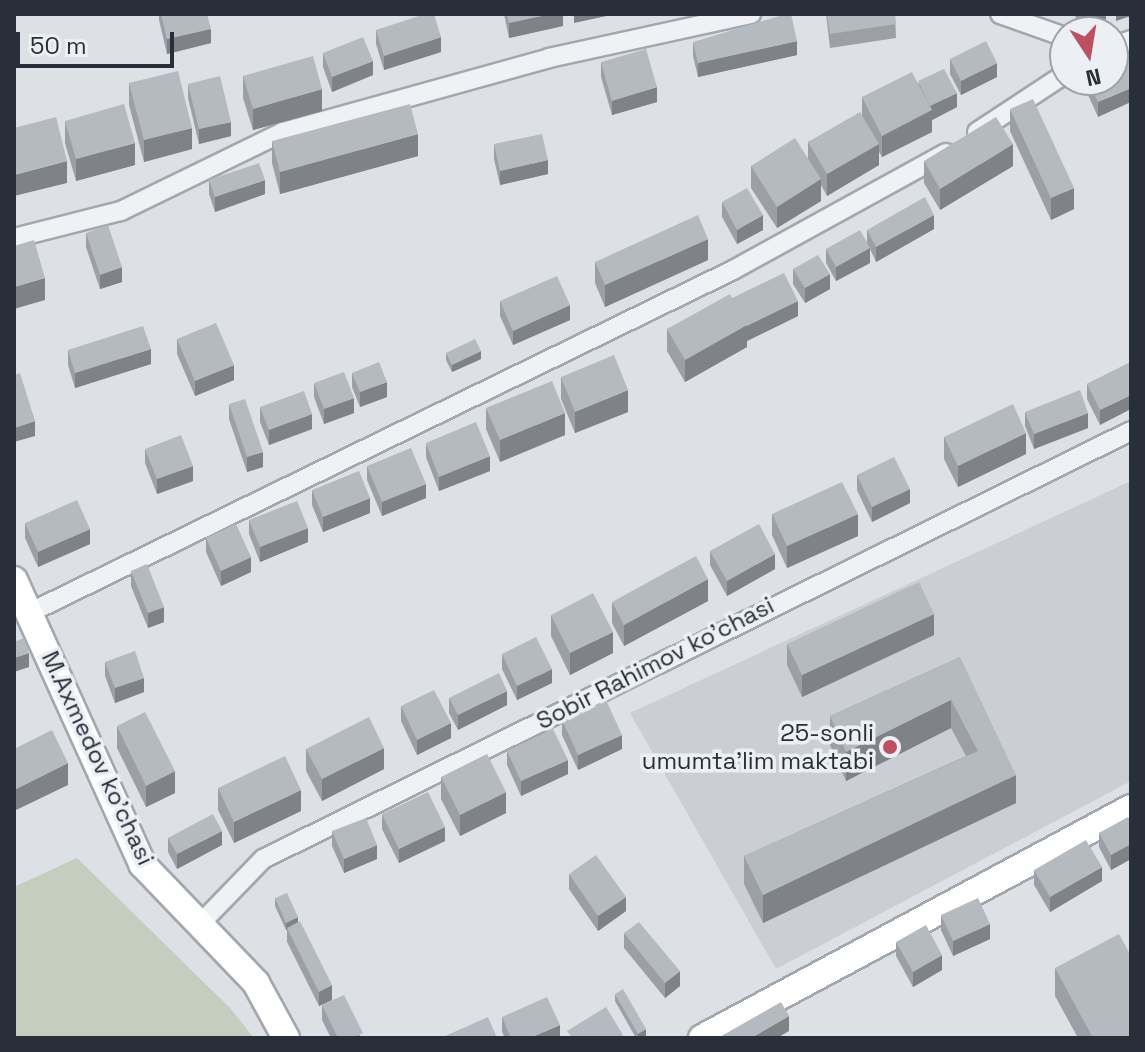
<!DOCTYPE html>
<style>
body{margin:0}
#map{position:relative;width:1145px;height:1052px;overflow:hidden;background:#dde0e5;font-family:"Space Grotesk",sans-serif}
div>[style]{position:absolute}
.built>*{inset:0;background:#cbcfd5}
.green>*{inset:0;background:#c3cebf}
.roads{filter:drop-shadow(2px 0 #a3a7ae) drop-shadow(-2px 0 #a3a7ae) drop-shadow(0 2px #a3a7ae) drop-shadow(0 -2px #a3a7ae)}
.street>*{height:18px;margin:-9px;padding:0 9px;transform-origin:9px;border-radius:9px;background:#eff1f4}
.secondary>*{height:26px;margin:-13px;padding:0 13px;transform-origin:13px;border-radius:13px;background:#fff}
.wall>*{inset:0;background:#9ca0a6}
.shaded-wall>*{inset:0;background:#7f8287}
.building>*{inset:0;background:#b5bac1}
.dots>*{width:22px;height:22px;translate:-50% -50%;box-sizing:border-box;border:4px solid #eceff3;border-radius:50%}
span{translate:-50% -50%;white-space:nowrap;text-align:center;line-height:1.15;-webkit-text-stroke:7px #eceff3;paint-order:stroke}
.street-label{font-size:24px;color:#282f39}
.poi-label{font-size:24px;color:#282f39}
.right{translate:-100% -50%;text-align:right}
.frame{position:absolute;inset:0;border:16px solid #282f39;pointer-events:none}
.north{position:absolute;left:1049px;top:16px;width:80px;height:80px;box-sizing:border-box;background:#eceff3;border:2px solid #9ea2a9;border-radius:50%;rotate:168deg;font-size:22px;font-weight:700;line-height:32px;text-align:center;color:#282f39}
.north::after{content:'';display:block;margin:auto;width:28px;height:36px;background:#bc4f62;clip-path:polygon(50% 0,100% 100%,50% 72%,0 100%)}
.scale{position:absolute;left:16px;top:32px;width:158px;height:36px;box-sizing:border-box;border:4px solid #282f39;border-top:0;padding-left:10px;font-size:24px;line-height:28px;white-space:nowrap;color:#282f39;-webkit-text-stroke:6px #eceff3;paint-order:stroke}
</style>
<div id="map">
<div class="built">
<i style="clip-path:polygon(1131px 481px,1131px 781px,776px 969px,630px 713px)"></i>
</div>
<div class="green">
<i style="clip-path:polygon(77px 858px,230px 1008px,254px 1038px,14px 1038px,14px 887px)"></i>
</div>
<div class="roads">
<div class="street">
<i style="left:1000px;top:14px;width:69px;rotate:19.5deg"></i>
<i style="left:1113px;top:46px;width:19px;rotate:-18deg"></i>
<i style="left:977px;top:132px;width:105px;rotate:-33.4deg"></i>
<i style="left:14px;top:238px;width:110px;rotate:-14.2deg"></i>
<i style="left:121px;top:211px;width:180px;rotate:-26deg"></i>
<i style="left:283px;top:132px;width:276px;rotate:-15.5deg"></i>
<i style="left:549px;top:58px;width:207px;rotate:-12.3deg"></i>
<i style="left:31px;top:612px;width:781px;rotate:-25.97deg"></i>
<i style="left:733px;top:270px;width:243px;rotate:-28.8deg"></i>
<i style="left:200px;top:924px;width:91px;rotate:-45.9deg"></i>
<i style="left:263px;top:859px;width:968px;rotate:-26.25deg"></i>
</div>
<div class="secondary">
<i style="left:14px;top:580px;width:312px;rotate:65.7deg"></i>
<i style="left:142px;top:864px;width:165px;rotate:46.2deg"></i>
<i style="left:256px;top:983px;width:63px;rotate:61.4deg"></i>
<i style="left:702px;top:1038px;width:487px;rotate:-28.2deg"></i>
</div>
</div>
<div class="wall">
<i style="clip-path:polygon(159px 14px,207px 14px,211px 43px,167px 54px,159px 20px)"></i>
<i style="clip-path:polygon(504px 14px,563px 14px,563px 26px,509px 38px)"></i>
<i style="clip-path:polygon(826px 14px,895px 14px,896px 38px,830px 48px)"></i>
<i style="clip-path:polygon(1074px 14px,1106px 14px,1106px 19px,1082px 31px)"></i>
<i style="clip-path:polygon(376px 30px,441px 52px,384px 70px,376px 44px)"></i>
<i style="clip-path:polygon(693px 42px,797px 55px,698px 77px,693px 56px)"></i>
<i style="clip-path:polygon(323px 53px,373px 75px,332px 92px,323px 67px)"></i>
<i style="clip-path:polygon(950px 59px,997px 77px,961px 95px,950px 74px)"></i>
<i style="clip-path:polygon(601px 62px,657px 102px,612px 115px,601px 77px)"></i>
<i style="clip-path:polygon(243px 76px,322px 111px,253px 130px,243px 98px)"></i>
<i style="clip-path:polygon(1084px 80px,1113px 80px,1098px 117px,1084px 86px)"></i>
<i style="clip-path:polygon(129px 83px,192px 149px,144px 162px,129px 105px)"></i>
<i style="clip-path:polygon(918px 83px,957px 107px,932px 120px,932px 132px,882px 157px,879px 152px,879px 165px,827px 196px,821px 185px,821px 201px,777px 228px,751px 188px,751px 166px,808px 159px,808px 142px,862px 115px,862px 97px)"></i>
<i style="clip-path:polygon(188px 84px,231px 136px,199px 144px,188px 98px)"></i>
<i style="clip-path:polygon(1010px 109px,1074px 209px,1051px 220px,1010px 131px)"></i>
<i style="clip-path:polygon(65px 121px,135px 165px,76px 181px,65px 143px)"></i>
<i style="clip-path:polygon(272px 141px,418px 156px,280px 194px,272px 163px)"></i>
<i style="clip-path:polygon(494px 144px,548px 174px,500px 185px,494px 159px)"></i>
<i style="clip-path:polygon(924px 161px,1013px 166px,940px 210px,924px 183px)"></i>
<i style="clip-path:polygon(209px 180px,265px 194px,215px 212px,209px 194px)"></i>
<i style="clip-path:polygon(722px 202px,763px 230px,737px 244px,722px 217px)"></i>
<i style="clip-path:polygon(934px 229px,876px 262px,870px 249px,870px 263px,836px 281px,826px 263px,826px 249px,867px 243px,867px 230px)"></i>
<i style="clip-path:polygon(86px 233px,122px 282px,100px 289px,86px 247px)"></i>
<i style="clip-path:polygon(708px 260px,605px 307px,595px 283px,595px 262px)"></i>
<i style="clip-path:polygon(793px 269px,830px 289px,805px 303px,793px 284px)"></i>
<i style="clip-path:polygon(732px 298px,798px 316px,747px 341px,747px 347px,685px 382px,667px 351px,667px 329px)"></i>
<i style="clip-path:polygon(500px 301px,570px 320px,513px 345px,500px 316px)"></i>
<i style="clip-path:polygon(177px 339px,234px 380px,195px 396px,177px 354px)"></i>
<i style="clip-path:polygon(68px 350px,151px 364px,75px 388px,68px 365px)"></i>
<i style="clip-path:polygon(446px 353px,481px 359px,452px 372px,446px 360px)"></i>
<i style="clip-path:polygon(1131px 362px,1100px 425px,1087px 399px,1087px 384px)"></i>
<i style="clip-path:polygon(352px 373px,387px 397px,360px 407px,352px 387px)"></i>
<i style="clip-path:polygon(561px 377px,628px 412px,575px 433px,561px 399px)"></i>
<i style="clip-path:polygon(314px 383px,354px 413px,324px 424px,314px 397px)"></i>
<i style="clip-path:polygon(229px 404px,263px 467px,247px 472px,229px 419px)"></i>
<i style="clip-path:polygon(260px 407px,312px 429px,269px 445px,260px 422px)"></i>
<i style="clip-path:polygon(486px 408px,565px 435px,500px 462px,486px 429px)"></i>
<i style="clip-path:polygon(1025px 412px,1088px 428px,1034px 449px,1025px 426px)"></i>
<i style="clip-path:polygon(944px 437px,1026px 454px,958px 487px,944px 459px)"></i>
<i style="clip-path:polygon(426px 443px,490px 471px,439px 491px,426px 457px)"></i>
<i style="clip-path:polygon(145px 449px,193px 481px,157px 494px,145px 463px)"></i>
<i style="clip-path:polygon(367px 466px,426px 498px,382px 516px,367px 480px)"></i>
<i style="clip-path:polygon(857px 475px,910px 503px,872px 522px,857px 490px)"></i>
<i style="clip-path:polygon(312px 490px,370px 513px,323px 532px,312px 505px)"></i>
<i style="clip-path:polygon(772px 514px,858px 536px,787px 568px,772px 535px)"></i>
<i style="clip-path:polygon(249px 520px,308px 542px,260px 562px,249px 534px)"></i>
<i style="clip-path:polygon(25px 523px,90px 544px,38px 567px,25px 538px)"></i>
<i style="clip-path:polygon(206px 538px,251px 572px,221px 586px,206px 552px)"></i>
<i style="clip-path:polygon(710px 551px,775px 569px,727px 596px,710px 565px)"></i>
<i style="clip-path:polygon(131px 571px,164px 622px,148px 628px,131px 586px)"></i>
<i style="clip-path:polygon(708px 601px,624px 646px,612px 623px,612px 602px)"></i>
<i style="clip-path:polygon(551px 615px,613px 653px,570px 675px,551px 636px)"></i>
<i style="clip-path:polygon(934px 635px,802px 697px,787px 665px,787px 644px)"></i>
<i style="clip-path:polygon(502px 654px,552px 683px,517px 700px,502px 669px)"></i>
<i style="clip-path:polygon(960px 657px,1016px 803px,763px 923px,744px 884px,744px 856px,966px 756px,951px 728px,846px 781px,830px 745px,830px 716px)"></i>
<i style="clip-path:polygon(105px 662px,144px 692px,115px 703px,105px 676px)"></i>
<i style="clip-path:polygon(449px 698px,507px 705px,458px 730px,449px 713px)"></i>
<i style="clip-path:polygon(401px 706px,451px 738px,417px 755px,401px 721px)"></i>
<i style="clip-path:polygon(562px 720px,622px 749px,578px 770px,562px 735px)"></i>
<i style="clip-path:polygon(117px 726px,175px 793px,146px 807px,117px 748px)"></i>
<i style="clip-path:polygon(306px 749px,384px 769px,322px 801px,306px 771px)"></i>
<i style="clip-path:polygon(507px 751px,568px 774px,521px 796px,507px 765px)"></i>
<i style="clip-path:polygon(441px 777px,506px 813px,460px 836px,441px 799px)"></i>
<i style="clip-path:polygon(218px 788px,301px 811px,234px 843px,218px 810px)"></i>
<i style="clip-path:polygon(382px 814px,445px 841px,399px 863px,382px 829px)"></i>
<i style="clip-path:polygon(1131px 822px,1131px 859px,1111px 870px,1099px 847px,1099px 833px)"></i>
<i style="clip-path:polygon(332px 831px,377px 859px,344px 873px,332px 846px)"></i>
<i style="clip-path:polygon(168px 838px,222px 845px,177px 869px,168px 852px)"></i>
<i style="clip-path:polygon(1034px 870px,1102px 881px,1050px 912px,1034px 885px)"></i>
<i style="clip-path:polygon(569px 874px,626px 911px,598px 931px,569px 889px)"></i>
<i style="clip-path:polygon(275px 898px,298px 922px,332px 1000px,319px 1006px,287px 942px,287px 929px,286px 930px,275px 906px)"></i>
<i style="clip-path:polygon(941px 915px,990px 939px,953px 956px,941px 930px)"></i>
<i style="clip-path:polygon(624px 933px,680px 986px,665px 998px,624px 948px)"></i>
<i style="clip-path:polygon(896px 942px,942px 970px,913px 987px,896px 956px)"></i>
<i style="clip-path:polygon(1055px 968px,1131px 1038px,1078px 1038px,1055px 996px)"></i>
<i style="clip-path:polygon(615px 994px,646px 1037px,636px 1038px,615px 1001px)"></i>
<i style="clip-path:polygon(322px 1005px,363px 1038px,331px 1038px,322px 1020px)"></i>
<i style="clip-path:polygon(502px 1017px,560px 1038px,505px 1038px,502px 1032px)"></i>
</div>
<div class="shaded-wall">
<i style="clip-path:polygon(551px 14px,563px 14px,563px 26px,509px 38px,509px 23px)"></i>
<i style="clip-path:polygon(574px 14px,616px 14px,574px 23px)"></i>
<i style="clip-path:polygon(1086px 14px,1106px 14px,1106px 19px,1082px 31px,1082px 16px)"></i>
<i style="clip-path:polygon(1116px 14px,1131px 14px,1131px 16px,1116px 21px)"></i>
<i style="clip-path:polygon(211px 29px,211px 43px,167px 54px,167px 39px)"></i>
<i style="clip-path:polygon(441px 37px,441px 52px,384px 70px,384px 56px)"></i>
<i style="clip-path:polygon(797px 41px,797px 55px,698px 77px,698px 63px)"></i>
<i style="clip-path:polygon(373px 61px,373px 75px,332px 92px,332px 77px)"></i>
<i style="clip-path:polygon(997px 63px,997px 77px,961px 95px,961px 81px)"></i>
<i style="clip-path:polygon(657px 87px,657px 102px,612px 115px,612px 101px)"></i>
<i style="clip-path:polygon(1131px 88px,1131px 102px,1098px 117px,1098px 102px)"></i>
<i style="clip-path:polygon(322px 89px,322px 111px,253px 130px,253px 109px)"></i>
<i style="clip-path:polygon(957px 93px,957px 107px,932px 120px,932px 132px,882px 157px,882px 136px,930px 106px)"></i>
<i style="clip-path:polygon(231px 122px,231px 136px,199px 144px,199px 129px)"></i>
<i style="clip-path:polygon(192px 128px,192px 149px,144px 162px,144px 140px)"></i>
<i style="clip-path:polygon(418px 134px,418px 156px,280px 194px,280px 172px)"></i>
<i style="clip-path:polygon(135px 143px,135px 165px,76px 181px,76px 159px)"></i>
<i style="clip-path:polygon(879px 144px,879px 165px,827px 196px,827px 174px)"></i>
<i style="clip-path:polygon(1013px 144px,1013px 166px,940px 210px,940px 189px)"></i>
<i style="clip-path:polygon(548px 160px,548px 174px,500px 185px,500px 171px)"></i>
<i style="clip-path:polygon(67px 161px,67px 183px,14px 196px,14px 175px)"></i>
<i style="clip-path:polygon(821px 179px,821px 201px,777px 228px,777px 207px)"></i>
<i style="clip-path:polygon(265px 180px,265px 194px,215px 212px,215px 197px)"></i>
<i style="clip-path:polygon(1074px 188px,1074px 209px,1051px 220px,1051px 198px)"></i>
<i style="clip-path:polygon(763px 215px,763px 230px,737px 244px,737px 230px)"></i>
<i style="clip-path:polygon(934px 215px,934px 229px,876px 262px,876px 247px)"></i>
<i style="clip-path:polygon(708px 239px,708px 260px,605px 307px,605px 285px)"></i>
<i style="clip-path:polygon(870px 248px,870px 263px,836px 281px,836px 267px)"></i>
<i style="clip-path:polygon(122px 267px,122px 282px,100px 289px,100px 275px)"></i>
<i style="clip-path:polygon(830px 274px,830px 289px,805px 303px,805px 288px)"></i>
<i style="clip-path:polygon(45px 278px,45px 300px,14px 309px,14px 287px)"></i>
<i style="clip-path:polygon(798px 301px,798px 316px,747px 341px,747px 347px,685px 382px,685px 360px,747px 325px)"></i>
<i style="clip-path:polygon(570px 305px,570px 320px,513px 345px,513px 331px)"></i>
<i style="clip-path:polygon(151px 349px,151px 364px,75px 388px,75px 373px)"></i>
<i style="clip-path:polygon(481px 351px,481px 359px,452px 372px,452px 365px)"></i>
<i style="clip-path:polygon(234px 365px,234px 380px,195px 396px,195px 381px)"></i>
<i style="clip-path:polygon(387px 382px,387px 397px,360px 407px,360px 392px)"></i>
<i style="clip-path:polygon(628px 390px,628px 412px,575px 433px,575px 412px)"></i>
<i style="clip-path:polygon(1131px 395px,1131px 409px,1100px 425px,1100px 410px)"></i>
<i style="clip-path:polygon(354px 398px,354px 413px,324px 424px,324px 409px)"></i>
<i style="clip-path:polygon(565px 413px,565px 435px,500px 462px,500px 440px)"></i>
<i style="clip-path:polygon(1088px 413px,1088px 428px,1034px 449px,1034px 434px)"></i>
<i style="clip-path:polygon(312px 414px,312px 429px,269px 445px,269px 430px)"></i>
<i style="clip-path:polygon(35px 421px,35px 436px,14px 442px,14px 428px)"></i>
<i style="clip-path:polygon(1026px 433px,1026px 454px,958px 487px,958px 466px)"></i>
<i style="clip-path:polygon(263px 452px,263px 467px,247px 472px,247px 457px)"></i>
<i style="clip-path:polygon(490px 456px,490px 471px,439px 491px,439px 477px)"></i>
<i style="clip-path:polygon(193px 466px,193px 481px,157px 494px,157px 479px)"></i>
<i style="clip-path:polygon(426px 484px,426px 498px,382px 516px,382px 502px)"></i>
<i style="clip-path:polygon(910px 489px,910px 503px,872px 522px,872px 507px)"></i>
<i style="clip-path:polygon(370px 498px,370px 513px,323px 532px,323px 517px)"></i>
<i style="clip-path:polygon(858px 514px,858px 536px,787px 568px,787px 546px)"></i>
<i style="clip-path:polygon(308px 528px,308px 542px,260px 562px,260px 547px)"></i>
<i style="clip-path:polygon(90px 529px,90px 544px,38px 567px,38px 552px)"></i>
<i style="clip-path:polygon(775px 554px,775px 569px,727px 596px,727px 581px)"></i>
<i style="clip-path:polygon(251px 557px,251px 572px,221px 586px,221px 571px)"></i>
<i style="clip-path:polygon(708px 579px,708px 601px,624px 646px,624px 625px)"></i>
<i style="clip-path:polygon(164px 607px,164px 622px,148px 628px,148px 613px)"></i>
<i style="clip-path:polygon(934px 614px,934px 635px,802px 697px,802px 675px)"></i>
<i style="clip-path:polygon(613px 632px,613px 653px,570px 675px,570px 653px)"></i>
<i style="clip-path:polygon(29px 653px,29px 667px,14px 672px,14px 658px)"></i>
<i style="clip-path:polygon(552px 669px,552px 683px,517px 700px,517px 686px)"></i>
<i style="clip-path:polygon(144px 678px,144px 692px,115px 703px,115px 688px)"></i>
<i style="clip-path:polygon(507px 691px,507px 705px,458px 730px,458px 715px)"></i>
<i style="clip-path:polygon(951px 700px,951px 728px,846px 781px,846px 752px)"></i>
<i style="clip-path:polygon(451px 723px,451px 738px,417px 755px,417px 740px)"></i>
<i style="clip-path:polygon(622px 735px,622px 749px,578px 770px,578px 755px)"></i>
<i style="clip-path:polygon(384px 748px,384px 769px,322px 801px,322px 779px)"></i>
<i style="clip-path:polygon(568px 760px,568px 774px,521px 796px,521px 781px)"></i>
<i style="clip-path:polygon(68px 763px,68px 785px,14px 811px,14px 790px)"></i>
<i style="clip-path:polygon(175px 771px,175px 793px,146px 807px,146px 786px)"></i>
<i style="clip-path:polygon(1016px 775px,1016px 803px,763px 923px,763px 895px)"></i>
<i style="clip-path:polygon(301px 790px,301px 811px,234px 843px,234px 822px)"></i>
<i style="clip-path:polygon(506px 792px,506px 813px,460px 836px,460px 815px)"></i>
<i style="clip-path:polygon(445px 827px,445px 841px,399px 863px,399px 849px)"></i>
<i style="clip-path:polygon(222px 831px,222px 845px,177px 869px,177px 854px)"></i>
<i style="clip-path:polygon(1131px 844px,1131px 859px,1111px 870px,1111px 855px)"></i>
<i style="clip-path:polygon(377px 845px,377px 859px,344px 873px,344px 859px)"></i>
<i style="clip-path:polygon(1102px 867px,1102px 881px,1050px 912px,1050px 897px)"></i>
<i style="clip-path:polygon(626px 897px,626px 911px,598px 931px,598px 916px)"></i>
<i style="clip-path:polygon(298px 917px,298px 924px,286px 930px,286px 923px)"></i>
<i style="clip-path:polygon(990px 924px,990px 939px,953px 956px,953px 941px)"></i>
<i style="clip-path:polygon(942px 955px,942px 970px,913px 987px,913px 972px)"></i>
<i style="clip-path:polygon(680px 971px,680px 986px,665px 998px,665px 983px)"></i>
<i style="clip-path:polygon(332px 985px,332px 1000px,319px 1006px,319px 992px)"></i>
<i style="clip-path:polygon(789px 1016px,789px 1031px,777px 1038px,751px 1038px)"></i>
<i style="clip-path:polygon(560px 1025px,560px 1038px,530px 1038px)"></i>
<i style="clip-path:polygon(646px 1029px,646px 1037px,638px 1038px,638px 1034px)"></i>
</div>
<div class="building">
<i style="clip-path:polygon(161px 14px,207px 14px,211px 29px,167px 39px)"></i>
<i style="clip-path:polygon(425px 14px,434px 14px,441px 37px,384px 56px,376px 30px)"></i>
<i style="clip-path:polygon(507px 14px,551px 14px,509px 23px)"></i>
<i style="clip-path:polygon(786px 14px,791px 14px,797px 41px,698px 63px,693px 42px)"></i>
<i style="clip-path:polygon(827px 14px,895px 14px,896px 24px,830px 34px)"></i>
<i style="clip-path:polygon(363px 37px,373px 61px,332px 77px,323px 53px)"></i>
<i style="clip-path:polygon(986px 41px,997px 63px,961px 81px,950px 59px)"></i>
<i style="clip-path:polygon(646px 49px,657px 87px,612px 101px,601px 62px)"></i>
<i style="clip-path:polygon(1131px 51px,1131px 88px,1098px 102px,1088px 80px,1113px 80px,1113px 59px)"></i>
<i style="clip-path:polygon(313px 56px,322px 89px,253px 109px,243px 76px)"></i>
<i style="clip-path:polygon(944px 69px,957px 93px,930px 106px,918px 81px)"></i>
<i style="clip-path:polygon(178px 71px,192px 128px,144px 140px,129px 83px)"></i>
<i style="clip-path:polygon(912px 72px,932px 110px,882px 136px,862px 97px)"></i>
<i style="clip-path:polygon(220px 76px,231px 122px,199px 129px,188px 84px)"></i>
<i style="clip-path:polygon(1033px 99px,1074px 188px,1051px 198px,1010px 109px)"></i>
<i style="clip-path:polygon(124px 104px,135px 143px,76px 159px,65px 121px)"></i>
<i style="clip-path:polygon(410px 104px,418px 134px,280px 172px,272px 141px)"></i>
<i style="clip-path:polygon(860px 112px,879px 144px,827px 174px,808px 142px)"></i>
<i style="clip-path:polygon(56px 117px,67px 161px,14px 175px,14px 128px)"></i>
<i style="clip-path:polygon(996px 117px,1013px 144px,940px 189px,924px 161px)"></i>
<i style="clip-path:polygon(542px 134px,548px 160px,500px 171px,494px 144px)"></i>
<i style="clip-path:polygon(795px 138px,821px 179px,777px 207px,751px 166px)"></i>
<i style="clip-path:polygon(259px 163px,265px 180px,215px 197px,209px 180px)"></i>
<i style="clip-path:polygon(747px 188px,763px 215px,737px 230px,722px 202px)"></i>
<i style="clip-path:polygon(925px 197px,934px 215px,876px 247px,867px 230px)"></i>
<i style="clip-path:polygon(698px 215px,708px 239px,605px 285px,595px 262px)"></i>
<i style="clip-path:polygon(108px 225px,122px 267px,100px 275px,86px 233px)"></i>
<i style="clip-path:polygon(860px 230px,870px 248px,836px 267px,826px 249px)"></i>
<i style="clip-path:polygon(34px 240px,45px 278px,14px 287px,14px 246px)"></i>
<i style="clip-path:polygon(818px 255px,830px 274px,805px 288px,793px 269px)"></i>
<i style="clip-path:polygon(784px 273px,798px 301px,747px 326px,732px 298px)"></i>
<i style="clip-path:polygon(557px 276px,570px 305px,513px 331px,500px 301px)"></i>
<i style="clip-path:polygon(730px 294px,747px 325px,685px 360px,667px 329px)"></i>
<i style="clip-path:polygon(216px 323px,234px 365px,195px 381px,177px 339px)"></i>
<i style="clip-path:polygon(143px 326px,151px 349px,75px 373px,68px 350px)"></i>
<i style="clip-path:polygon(475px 339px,481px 351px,452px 365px,446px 353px)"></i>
<i style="clip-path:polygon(614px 355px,628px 390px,575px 412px,561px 377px)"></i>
<i style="clip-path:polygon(379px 362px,387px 382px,360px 392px,352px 373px)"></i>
<i style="clip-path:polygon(1131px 362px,1131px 395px,1100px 410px,1087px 384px)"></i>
<i style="clip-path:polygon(344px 372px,354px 398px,324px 409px,314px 383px)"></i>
<i style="clip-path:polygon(20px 373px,35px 421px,14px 428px,14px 375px)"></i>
<i style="clip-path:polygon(552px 381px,565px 413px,500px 440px,486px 408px)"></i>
<i style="clip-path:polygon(1080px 390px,1088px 413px,1034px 434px,1025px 412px)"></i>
<i style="clip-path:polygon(304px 391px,312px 414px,269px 430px,260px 407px)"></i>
<i style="clip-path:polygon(245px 399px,263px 452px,247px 457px,229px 404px)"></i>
<i style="clip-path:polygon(1013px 404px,1026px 433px,958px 466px,944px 437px)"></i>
<i style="clip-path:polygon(476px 422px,490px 456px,439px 477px,426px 443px)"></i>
<i style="clip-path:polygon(181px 435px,193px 466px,157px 479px,145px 449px)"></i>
<i style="clip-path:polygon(411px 448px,426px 484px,382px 502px,367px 466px)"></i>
<i style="clip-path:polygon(894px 457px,910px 489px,872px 507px,857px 475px)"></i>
<i style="clip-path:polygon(359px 471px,370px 498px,323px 517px,312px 490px)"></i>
<i style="clip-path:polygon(842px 482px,858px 514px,787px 546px,772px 514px)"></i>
<i style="clip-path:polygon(77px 500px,90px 529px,38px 552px,25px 523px)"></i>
<i style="clip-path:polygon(297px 501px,308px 528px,260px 547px,249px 520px)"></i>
<i style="clip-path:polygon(236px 524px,251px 557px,221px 571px,206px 538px)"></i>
<i style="clip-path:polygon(759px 524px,775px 554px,727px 581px,710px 551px)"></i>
<i style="clip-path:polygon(696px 556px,708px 579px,624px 625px,612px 602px)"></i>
<i style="clip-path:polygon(147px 564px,164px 607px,148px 613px,131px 571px)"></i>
<i style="clip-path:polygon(919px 582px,934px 614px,802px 675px,787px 644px)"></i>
<i style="clip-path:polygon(593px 593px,613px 632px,570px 653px,551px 615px)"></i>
<i style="clip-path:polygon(536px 637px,552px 669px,517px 686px,502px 654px)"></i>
<i style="clip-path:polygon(24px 638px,29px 653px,14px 658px,14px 642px)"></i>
<i style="clip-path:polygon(135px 651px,144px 678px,115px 688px,105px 662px)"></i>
<i style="clip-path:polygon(960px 657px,1016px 775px,763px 895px,744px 856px,978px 751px,951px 700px,846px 752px,830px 716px)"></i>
<i style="clip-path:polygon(499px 673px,507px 691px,458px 715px,449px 698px)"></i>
<i style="clip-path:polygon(434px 690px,451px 723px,417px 740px,401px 706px)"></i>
<i style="clip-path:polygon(606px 700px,622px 735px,578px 755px,562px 720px)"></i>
<i style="clip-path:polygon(145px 712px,175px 771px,146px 786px,117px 726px)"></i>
<i style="clip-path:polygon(369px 717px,384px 748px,322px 779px,306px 749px)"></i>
<i style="clip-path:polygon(553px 729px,568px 760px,521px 781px,507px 751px)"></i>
<i style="clip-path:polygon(52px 730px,68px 763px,14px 790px,14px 749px)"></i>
<i style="clip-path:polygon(487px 754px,506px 792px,460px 815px,441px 777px)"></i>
<i style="clip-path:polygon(285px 756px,301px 790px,234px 822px,218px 788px)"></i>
<i style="clip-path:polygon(428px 792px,445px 827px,399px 849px,382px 814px)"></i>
<i style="clip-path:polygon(213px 814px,222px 831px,177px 854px,168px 838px)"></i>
<i style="clip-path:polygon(1128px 817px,1131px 822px,1131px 844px,1111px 855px,1099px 833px)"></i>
<i style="clip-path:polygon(366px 818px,377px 845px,344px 859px,332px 831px)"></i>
<i style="clip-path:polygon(1086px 840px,1102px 867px,1050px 897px,1034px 870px)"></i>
<i style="clip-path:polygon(596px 855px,626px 897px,598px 916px,569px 874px)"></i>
<i style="clip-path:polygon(287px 893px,298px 917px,286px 923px,275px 898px)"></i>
<i style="clip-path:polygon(978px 898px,990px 924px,953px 941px,941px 915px)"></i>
<i style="clip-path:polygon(300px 921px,332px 985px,319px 992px,287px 928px)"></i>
<i style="clip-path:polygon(639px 922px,680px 971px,665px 983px,624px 933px)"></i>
<i style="clip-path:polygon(926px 925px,942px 955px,913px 972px,896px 942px)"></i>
<i style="clip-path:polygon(1119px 934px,1131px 956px,1131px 1038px,1093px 1038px,1055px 968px)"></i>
<i style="clip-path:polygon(623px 989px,646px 1029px,638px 1034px,615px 994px)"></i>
<i style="clip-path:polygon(344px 995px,363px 1033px,352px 1038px,338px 1038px,322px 1005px)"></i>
<i style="clip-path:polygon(547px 997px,560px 1025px,530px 1038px,511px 1038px,502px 1017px)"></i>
<i style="clip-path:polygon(781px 1002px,789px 1016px,751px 1038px,718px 1038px)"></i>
<i style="clip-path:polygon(606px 1007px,623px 1035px,618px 1038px,572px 1038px,567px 1031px)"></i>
<i style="clip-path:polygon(488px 1017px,497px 1038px,444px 1038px,443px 1037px)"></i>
</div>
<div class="dots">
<i style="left:890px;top:747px;background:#bc4f62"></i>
</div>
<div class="street-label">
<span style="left:655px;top:663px;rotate:-27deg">Sobir Rahimov ko'chasi</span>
<span style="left:98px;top:758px;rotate:65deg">M.Axmedov ko'chasi</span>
</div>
<div class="poi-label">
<span class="right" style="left:874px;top:747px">25-sonli<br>umumta'lim maktabi</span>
</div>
<div class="frame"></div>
<div class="north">N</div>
<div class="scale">50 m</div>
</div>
